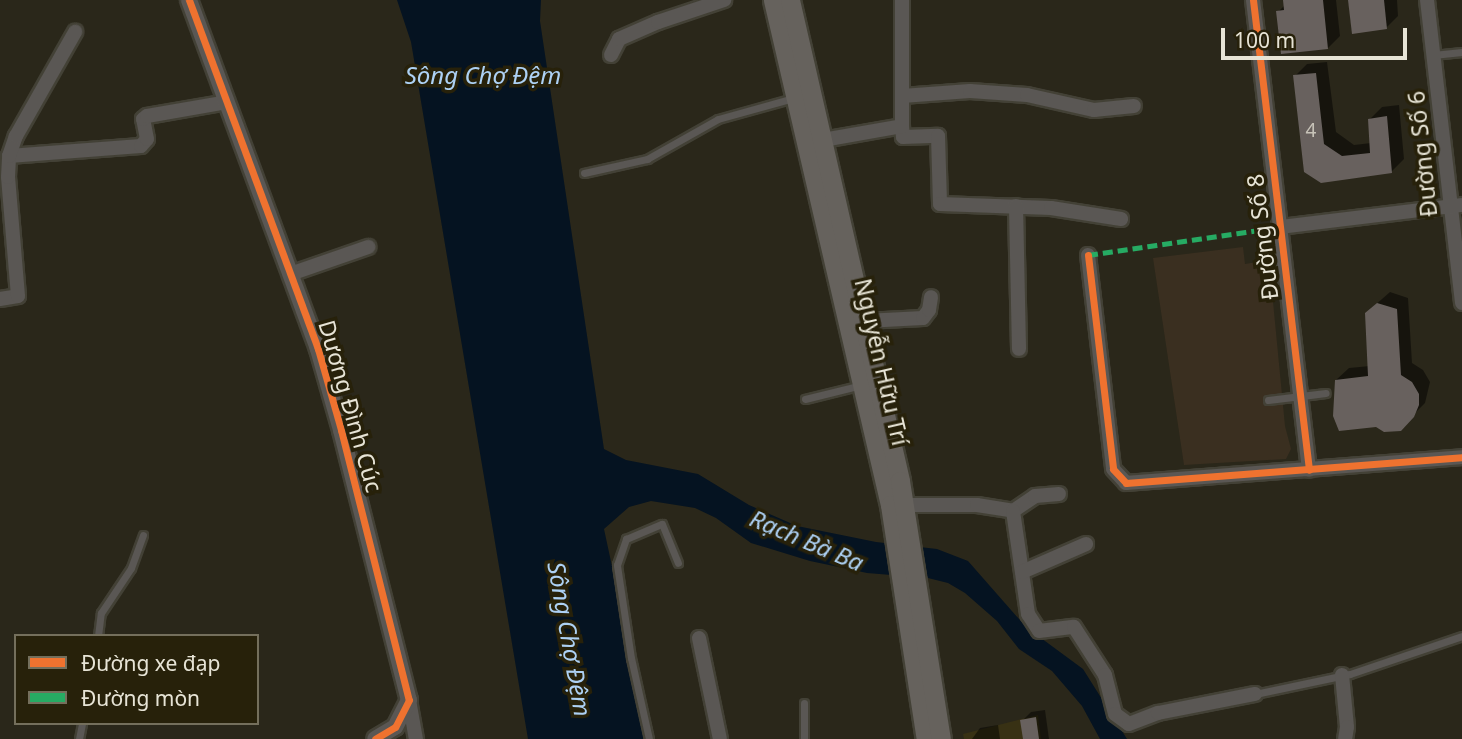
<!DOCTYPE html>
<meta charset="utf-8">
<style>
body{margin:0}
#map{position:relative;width:1462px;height:739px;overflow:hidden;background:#2a271a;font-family:"Noto Sans",sans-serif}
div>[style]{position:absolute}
.commercial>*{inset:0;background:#3a2f20}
.built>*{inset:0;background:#383114}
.water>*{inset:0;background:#051321}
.shadow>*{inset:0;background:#0007}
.building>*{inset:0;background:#68615e}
.roads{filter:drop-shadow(2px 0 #434136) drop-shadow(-2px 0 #434136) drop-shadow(0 2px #434136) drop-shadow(0 -2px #434136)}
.service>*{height:7px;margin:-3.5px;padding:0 3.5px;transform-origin:3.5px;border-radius:3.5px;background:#5a5754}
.minor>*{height:14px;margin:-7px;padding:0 7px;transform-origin:7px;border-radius:7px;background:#5a5754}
.tertiary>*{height:16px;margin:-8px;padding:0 8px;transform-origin:8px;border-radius:8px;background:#5a5754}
.secondary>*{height:19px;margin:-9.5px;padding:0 9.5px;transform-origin:9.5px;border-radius:9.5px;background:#66625d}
.quiet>*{height:5px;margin-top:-2.5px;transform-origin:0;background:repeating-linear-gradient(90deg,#26ab63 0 10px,transparent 0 15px)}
.cycleway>*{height:7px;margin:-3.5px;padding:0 3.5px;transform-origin:3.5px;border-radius:3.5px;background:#ef722f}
span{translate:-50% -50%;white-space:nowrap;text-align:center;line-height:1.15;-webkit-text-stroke:7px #27210a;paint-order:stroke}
.number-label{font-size:19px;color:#c7c3b8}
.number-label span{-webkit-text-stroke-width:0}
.street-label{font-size:23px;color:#e7e4d6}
.water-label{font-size:24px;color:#add1f4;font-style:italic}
.legend{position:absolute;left:14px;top:634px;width:245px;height:91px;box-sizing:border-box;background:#27210a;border:2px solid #746f5c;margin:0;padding:9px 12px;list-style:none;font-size:21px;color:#e7e4d6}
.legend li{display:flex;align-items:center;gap:14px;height:35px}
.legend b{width:35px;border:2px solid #746f5c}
.scale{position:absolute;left:1221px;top:28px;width:186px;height:32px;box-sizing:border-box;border:4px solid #e7e4d6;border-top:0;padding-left:9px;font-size:21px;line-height:24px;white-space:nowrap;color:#e7e4d6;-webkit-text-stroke:5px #27210a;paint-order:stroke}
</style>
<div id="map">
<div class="commercial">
<i style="clip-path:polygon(1243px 247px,1245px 264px,1269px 260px,1285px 426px,1291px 449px,1286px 459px,1184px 465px,1153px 258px)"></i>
</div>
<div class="built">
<i style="clip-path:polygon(1038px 715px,1041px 739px,964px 739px,963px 734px)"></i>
</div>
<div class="water">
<i style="clip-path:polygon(397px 0,541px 0,540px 21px,604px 449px,626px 460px,698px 474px,749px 505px,797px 526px,876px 542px,937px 549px,968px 561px,1026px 627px,1083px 669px,1127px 739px,1100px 739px,1082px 706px,1052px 671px,1019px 649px,997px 621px,965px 593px,948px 583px,928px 578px,867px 573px,810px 561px,751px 543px,716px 518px,695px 508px,651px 501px,629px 507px,604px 529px,649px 739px,528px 739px,411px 42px)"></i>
</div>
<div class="shadow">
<i style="clip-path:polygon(1285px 0,1336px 0,1340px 36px,1328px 48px,1278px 12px,1286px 4px)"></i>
<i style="clip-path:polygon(1349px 0,1397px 0,1398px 16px,1386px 28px)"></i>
<i style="clip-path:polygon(1327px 62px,1336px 132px,1354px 145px,1371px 143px,1370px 119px,1382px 107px,1399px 105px,1404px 159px,1392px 171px,1321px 181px,1295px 76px,1307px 64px)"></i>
<i style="clip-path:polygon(1390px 292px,1408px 298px,1412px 363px,1423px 370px,1430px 382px,1425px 403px,1412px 416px,1377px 425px,1335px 415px,1336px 380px,1349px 368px,1370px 366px,1366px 313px)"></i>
<i style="clip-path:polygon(1045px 710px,1049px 739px,1025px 739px,1022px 721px,1031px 712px)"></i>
<i style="clip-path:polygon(998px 725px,1000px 739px,972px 739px,980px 728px)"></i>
</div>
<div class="building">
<i style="clip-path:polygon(1283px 0,1323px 0,1328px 49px,1281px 54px,1276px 11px,1284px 10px)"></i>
<i style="clip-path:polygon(1348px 0,1384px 0,1387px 29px,1352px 34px)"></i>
<i style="clip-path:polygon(1316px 73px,1324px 144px,1342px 156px,1370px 153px,1368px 119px,1387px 116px,1392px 173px,1321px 183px,1304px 172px,1293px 75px)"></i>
<i style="clip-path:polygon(1377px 303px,1397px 309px,1401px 375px,1412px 382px,1419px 394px,1419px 405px,1414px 417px,1401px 431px,1384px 432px,1376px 427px,1339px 431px,1333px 416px,1335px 380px,1368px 376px,1365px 313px)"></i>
<i style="clip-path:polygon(1036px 717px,1039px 739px,1023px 739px,1020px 720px)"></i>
</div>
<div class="roads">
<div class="service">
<i style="left:1433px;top:55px;width:29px;rotate:-6deg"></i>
<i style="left:584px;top:173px;width:65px;rotate:-12.5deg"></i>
<i style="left:647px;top:159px;width:81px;rotate:-29.4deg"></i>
<i style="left:718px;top:119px;width:78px;rotate:-15.6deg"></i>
<i style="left:805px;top:399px;width:59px;rotate:-13.8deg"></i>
<i style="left:1268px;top:400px;width:58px;rotate:-6.9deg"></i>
<i style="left:98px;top:636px;width:23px;rotate:-83deg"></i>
<i style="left:101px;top:613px;width:54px;rotate:-56.3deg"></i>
<i style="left:131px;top:568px;width:35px;rotate:-70deg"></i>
<i style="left:1255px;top:694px;width:97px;rotate:-11.9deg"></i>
<i style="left:1350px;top:674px;width:118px;rotate:-18.7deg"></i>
<i style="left:79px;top:739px;width:16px;rotate:-79deg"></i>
<i style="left:649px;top:739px;width:83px;rotate:-102.5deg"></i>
<i style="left:631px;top:658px;width:94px;rotate:-98.6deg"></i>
<i style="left:617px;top:565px;width:28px;rotate:-71deg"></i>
<i style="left:626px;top:539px;width:39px;rotate:-23deg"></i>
<i style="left:662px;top:524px;width:42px;rotate:67.7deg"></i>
<i style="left:804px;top:739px;width:36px;rotate:-90deg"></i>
</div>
<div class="minor">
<i style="left:1253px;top:0;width:473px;rotate:83.2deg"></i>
<i style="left:1427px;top:0;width:305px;rotate:83.4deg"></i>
<i style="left:611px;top:55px;width:18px;rotate:-63deg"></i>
<i style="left:619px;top:39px;width:43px;rotate:-23.6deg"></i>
<i style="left:658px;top:22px;width:70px;rotate:-18.4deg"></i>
<i style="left:902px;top:96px;width:68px;rotate:-4.2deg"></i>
<i style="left:970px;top:91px;width:57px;rotate:4deg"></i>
<i style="left:1027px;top:95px;width:69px;rotate:12.6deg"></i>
<i style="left:1094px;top:110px;width:40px;rotate:-5.7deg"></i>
<i style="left:902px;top:126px;width:11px;rotate:85deg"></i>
<i style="left:903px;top:137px;width:35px;rotate:-2deg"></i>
<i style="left:938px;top:136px;width:68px;rotate:88.3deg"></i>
<i style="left:940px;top:204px;width:111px;rotate:2.1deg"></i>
<i style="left:1051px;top:208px;width:71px;rotate:8.9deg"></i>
<i style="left:823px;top:140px;width:80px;rotate:-10deg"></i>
<i style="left:902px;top:126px;width:126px;rotate:-90deg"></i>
<i style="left:9px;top:156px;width:132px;rotate:-4.3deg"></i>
<i style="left:141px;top:146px;width:9px;rotate:-49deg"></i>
<i style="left:147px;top:139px;width:20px;rotate:-101deg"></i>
<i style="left:143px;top:119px;width:5px;rotate:-37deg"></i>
<i style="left:147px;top:116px;width:81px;rotate:-9.9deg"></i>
<i style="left:1016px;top:206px;width:143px;rotate:88.8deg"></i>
<i style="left:1280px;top:227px;width:183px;rotate:-6.9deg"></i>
<i style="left:1088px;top:255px;width:215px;rotate:83.3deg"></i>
<i style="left:1113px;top:469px;width:19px;rotate:47deg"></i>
<i style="left:1126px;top:483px;width:337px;rotate:-4.4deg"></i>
<i style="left:290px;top:274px;width:83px;rotate:-19.1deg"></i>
<i style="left:0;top:299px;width:18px;rotate:-9deg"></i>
<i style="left:18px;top:296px;width:119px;rotate:-94.8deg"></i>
<i style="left:8px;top:177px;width:21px;rotate:-87deg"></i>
<i style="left:9px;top:156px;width:21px;rotate:-71deg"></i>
<i style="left:16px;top:136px;width:120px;rotate:-60.4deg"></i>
<i style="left:865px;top:321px;width:58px;rotate:-3deg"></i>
<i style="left:923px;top:318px;width:10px;rotate:-53deg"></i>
<i style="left:929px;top:310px;width:13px;rotate:-81deg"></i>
<i style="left:904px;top:505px;width:73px"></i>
<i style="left:977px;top:505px;width:36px;rotate:9deg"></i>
<i style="left:1013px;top:511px;width:27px;rotate:-34deg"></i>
<i style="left:1035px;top:496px;width:24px;rotate:-5deg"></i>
<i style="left:1013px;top:511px;width:104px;rotate:81.7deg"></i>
<i style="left:1028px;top:614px;width:20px;rotate:57deg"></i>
<i style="left:1039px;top:631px;width:35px;rotate:-7deg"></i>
<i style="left:1074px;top:627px;width:57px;rotate:57.1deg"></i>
<i style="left:1105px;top:675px;width:40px;rotate:75.6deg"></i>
<i style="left:1115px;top:714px;width:17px;rotate:36deg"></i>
<i style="left:1129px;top:724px;width:31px;rotate:-21deg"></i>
<i style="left:1158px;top:713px;width:99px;rotate:-11.1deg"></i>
<i style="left:1022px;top:572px;width:70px;rotate:-23.6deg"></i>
<i style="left:699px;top:638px;width:103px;rotate:78.3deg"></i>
<i style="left:1342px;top:675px;width:52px;rotate:84.5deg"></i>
<i style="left:1347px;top:727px;width:12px;rotate:99deg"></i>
<i style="left:409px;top:700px;width:40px;rotate:80deg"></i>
</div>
<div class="tertiary">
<i style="left:189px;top:0;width:372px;rotate:69.7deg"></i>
<i style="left:318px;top:349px;width:84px;rotate:74.1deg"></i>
<i style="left:341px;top:430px;width:278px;rotate:75.9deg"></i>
<i style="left:409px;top:700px;width:30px;rotate:117deg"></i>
<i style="left:395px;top:727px;width:23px;rotate:149deg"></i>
</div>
<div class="secondary">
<i style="left:773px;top:0;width:518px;rotate:76.96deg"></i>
<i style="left:890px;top:505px;width:237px;rotate:81.3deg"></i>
<i style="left:790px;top:0;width:493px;rotate:77.1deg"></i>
<i style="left:900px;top:481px;width:261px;rotate:81deg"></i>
</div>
</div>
<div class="quiet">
<i style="left:1088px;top:255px;width:194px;rotate:-8.3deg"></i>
</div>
<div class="cycleway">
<i style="left:189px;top:0;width:372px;rotate:69.7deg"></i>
<i style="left:318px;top:349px;width:84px;rotate:74.1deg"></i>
<i style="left:341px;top:430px;width:278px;rotate:75.9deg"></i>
<i style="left:409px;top:700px;width:30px;rotate:117deg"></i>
<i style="left:395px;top:727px;width:23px;rotate:149deg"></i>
<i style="left:1253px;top:0;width:473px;rotate:83.2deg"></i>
<i style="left:1088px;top:255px;width:215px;rotate:83.3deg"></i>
<i style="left:1113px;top:469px;width:19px;rotate:47deg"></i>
<i style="left:1126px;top:483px;width:337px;rotate:-4.4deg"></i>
</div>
<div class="number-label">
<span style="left:1311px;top:131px">4</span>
</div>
<div class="street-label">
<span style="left:1422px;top:154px;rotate:-96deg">Đường Số 6</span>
<span style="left:1262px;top:237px;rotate:-97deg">Đường Số 8</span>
<span style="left:882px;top:362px;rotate:77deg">Nguyễn Hữu Trí</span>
<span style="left:351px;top:406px;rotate:74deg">Dương Đình Cúc</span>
</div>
<div class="water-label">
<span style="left:483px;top:75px">Sông Chợ Đệm</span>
<span style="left:807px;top:540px;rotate:23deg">Rạch Bà Ba</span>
<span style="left:570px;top:639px;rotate:80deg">Sông Chợ Đệm</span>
</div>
<ul class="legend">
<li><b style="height:9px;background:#ef722f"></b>Đường xe đạp</li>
<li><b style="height:9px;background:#26ab63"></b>Đường mòn</li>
</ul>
<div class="scale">100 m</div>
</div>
